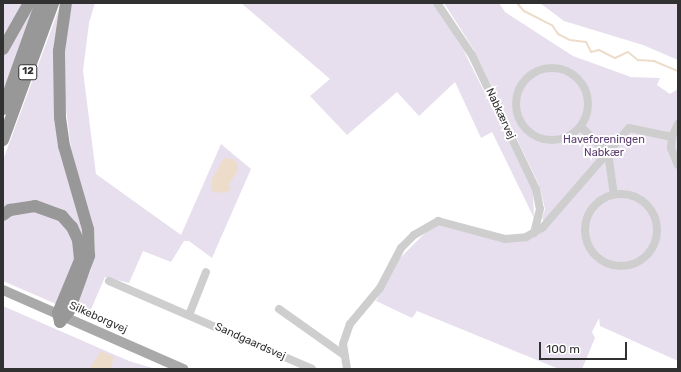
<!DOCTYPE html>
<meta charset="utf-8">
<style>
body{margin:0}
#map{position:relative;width:681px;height:372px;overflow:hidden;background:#fff;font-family:Rubik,sans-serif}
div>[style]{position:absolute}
.green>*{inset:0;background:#e7dfee}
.water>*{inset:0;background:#eedccb}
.stream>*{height:2px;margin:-1px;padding:0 1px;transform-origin:1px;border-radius:1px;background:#eedccb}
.minor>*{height:8px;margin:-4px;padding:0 4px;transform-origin:4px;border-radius:4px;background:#cecece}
.minor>.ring{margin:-4px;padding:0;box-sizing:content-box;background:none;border:8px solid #cecece;border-radius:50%}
.major>*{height:10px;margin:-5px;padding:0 5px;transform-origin:5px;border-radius:5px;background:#a9a9a9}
.highway>*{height:12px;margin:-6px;padding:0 6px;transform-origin:6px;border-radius:6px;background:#989898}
span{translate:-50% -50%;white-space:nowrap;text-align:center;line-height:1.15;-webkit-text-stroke:4px #fff;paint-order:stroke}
.shield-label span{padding:1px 3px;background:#fff;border:1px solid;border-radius:3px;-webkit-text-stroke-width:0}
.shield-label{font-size:10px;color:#313131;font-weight:700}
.street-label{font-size:11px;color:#313131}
.park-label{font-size:11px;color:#5b3c6e}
.frame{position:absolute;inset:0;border:4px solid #313131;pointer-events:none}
.scale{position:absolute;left:539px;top:342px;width:88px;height:18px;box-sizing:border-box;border:2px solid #313131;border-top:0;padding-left:5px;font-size:12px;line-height:14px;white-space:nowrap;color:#313131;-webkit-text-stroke:3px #fff;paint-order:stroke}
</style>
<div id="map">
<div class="green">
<i style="clip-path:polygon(3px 3px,24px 3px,3px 41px)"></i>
<i style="clip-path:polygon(33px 3px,36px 3px,3px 93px,3px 56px)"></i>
<i style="clip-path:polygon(61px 3px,54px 93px,84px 231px,85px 250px,63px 213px,52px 206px,34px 201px,3px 209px,3px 160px)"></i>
<i style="clip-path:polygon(72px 3px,95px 3px,89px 23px,83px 71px,96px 174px,181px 235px,221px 144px,251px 169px,212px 258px,189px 241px,184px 241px,171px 262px,143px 251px,129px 283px,105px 277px,89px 314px,75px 306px,91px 270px,95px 250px,94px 228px,71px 149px,65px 101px,64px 52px)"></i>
<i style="clip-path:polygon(241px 3px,433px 3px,463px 49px,533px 190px,534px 218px,492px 132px,481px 138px,455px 82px,419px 116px,397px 92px,347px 135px,310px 96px,330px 79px)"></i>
<i style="clip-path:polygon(444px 3px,499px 3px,505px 12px,573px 56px,631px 77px,660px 78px,657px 85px,670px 94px,678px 89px,678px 361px,600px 326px,599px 318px,592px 332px,595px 338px,582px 369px,559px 369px,417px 311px,412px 318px,376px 301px,398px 260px,429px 229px,439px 224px,511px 242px,535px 237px,547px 228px,542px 218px,545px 209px,539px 185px,474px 50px)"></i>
<i style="clip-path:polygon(540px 3px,678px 3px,678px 60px,643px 45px,564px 21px)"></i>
<i style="clip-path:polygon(34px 210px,58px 220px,68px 231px,74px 244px,76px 259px,56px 304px,3px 281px,3px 221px,11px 215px)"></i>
<i style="clip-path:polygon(3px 306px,129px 361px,156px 369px,3px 369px)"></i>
</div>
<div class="water">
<i style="clip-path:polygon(224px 158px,233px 159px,237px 163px,237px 172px,229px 184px,231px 190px,223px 193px,211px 191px,212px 179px)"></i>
<i style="clip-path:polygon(101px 351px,114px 357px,111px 369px,89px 369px)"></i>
</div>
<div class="stream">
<i style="left:517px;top:3px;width:11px;rotate:49deg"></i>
<i style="left:524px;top:11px;width:31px;rotate:27deg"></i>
<i style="left:552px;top:25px;width:11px;rotate:56deg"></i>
<i style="left:558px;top:34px;width:13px;rotate:27deg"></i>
<i style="left:570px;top:40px;width:16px;rotate:7deg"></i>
<i style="left:586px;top:42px;width:11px;rotate:63deg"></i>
<i style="left:591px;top:52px;width:8px;rotate:-14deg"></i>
<i style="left:599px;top:50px;width:18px;rotate:27deg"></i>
<i style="left:615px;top:58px;width:14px;rotate:-25deg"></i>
<i style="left:628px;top:52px;width:13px;rotate:39deg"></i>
<i style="left:638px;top:60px;width:16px;rotate:4deg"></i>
<i style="left:654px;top:61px;width:26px;rotate:23deg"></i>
</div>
<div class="minor">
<i style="left:437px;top:3px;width:63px;rotate:56.1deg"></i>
<i style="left:472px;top:55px;width:148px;rotate:64.5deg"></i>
<i style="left:536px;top:189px;width:20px;rotate:79deg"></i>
<i style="left:540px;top:209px;width:25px;rotate:104deg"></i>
<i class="ring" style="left:516px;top:68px;width:64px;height:64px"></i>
<i style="left:678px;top:124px;width:14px;rotate:115deg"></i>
<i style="left:672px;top:137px;width:11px;rotate:95deg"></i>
<i style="left:671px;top:148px;width:18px;rotate:68deg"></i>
<i style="left:581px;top:127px;width:37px;rotate:44deg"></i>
<i style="left:608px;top:153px;width:42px;rotate:81.9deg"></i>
<i class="ring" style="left:585px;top:194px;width:64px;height:64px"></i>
<i style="left:109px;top:281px;width:221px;rotate:23.4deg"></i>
<i style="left:279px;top:309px;width:80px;rotate:35.3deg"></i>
<i style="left:189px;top:315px;width:46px;rotate:-68.4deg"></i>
<i style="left:347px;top:369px;width:25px;rotate:-99deg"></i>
<i style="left:343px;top:344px;width:21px;rotate:-71deg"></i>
<i style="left:350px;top:324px;width:47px;rotate:-50.2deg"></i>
<i style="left:380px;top:288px;width:45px;rotate:-62.3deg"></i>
<i style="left:401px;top:248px;width:18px;rotate:-45deg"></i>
<i style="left:414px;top:235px;width:28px;rotate:-30deg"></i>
<i style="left:438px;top:221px;width:69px;rotate:15deg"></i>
<i style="left:505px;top:239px;width:21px;rotate:-5deg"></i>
<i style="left:526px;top:237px;width:20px;rotate:-30deg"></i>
<i style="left:543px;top:227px;width:131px;rotate:-49deg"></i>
<i style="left:629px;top:128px;width:44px;rotate:11.8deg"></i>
</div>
<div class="major">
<i style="left:3px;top:290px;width:197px;rotate:23.7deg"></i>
</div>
<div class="highway">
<i style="left:3px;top:49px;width:53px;rotate:-60.5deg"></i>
<i style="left:3px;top:109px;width:113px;rotate:-70.3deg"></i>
<i style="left:3px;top:140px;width:146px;rotate:-69.9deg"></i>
<i style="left:3px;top:215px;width:9px;rotate:-36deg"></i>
<i style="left:10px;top:210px;width:25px;rotate:-9deg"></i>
<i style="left:35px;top:206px;width:29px;rotate:20deg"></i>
<i style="left:62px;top:216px;width:15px;rotate:48deg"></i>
<i style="left:72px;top:227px;width:14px;rotate:65deg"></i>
<i style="left:78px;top:240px;width:20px;rotate:84deg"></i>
<i style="left:80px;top:260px;width:57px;rotate:112.5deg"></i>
<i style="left:58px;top:313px;width:9px;rotate:77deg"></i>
<i style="left:60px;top:322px;width:14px;rotate:-51deg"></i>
<i style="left:69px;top:311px;width:59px;rotate:-70deg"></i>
<i style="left:89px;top:256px;width:27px;rotate:-92deg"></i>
<i style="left:88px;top:229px;width:86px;rotate:-106.1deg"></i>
<i style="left:64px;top:146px;width:28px;rotate:-98deg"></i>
<i style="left:60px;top:118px;width:67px;rotate:-90.9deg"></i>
<i style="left:59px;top:51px;width:49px;rotate:-81.7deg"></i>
</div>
<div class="shield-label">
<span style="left:28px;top:72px">12</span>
</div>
<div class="street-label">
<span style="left:500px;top:114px;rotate:65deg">Nabkærvej</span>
<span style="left:98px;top:318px;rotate:24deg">Silkeborgvej</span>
<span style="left:250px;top:342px;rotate:24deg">Sandgaardsvej</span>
</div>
<div class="park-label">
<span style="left:604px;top:147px">Haveforeningen<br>Nabkær</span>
</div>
<div class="frame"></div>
<div class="scale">100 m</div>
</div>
